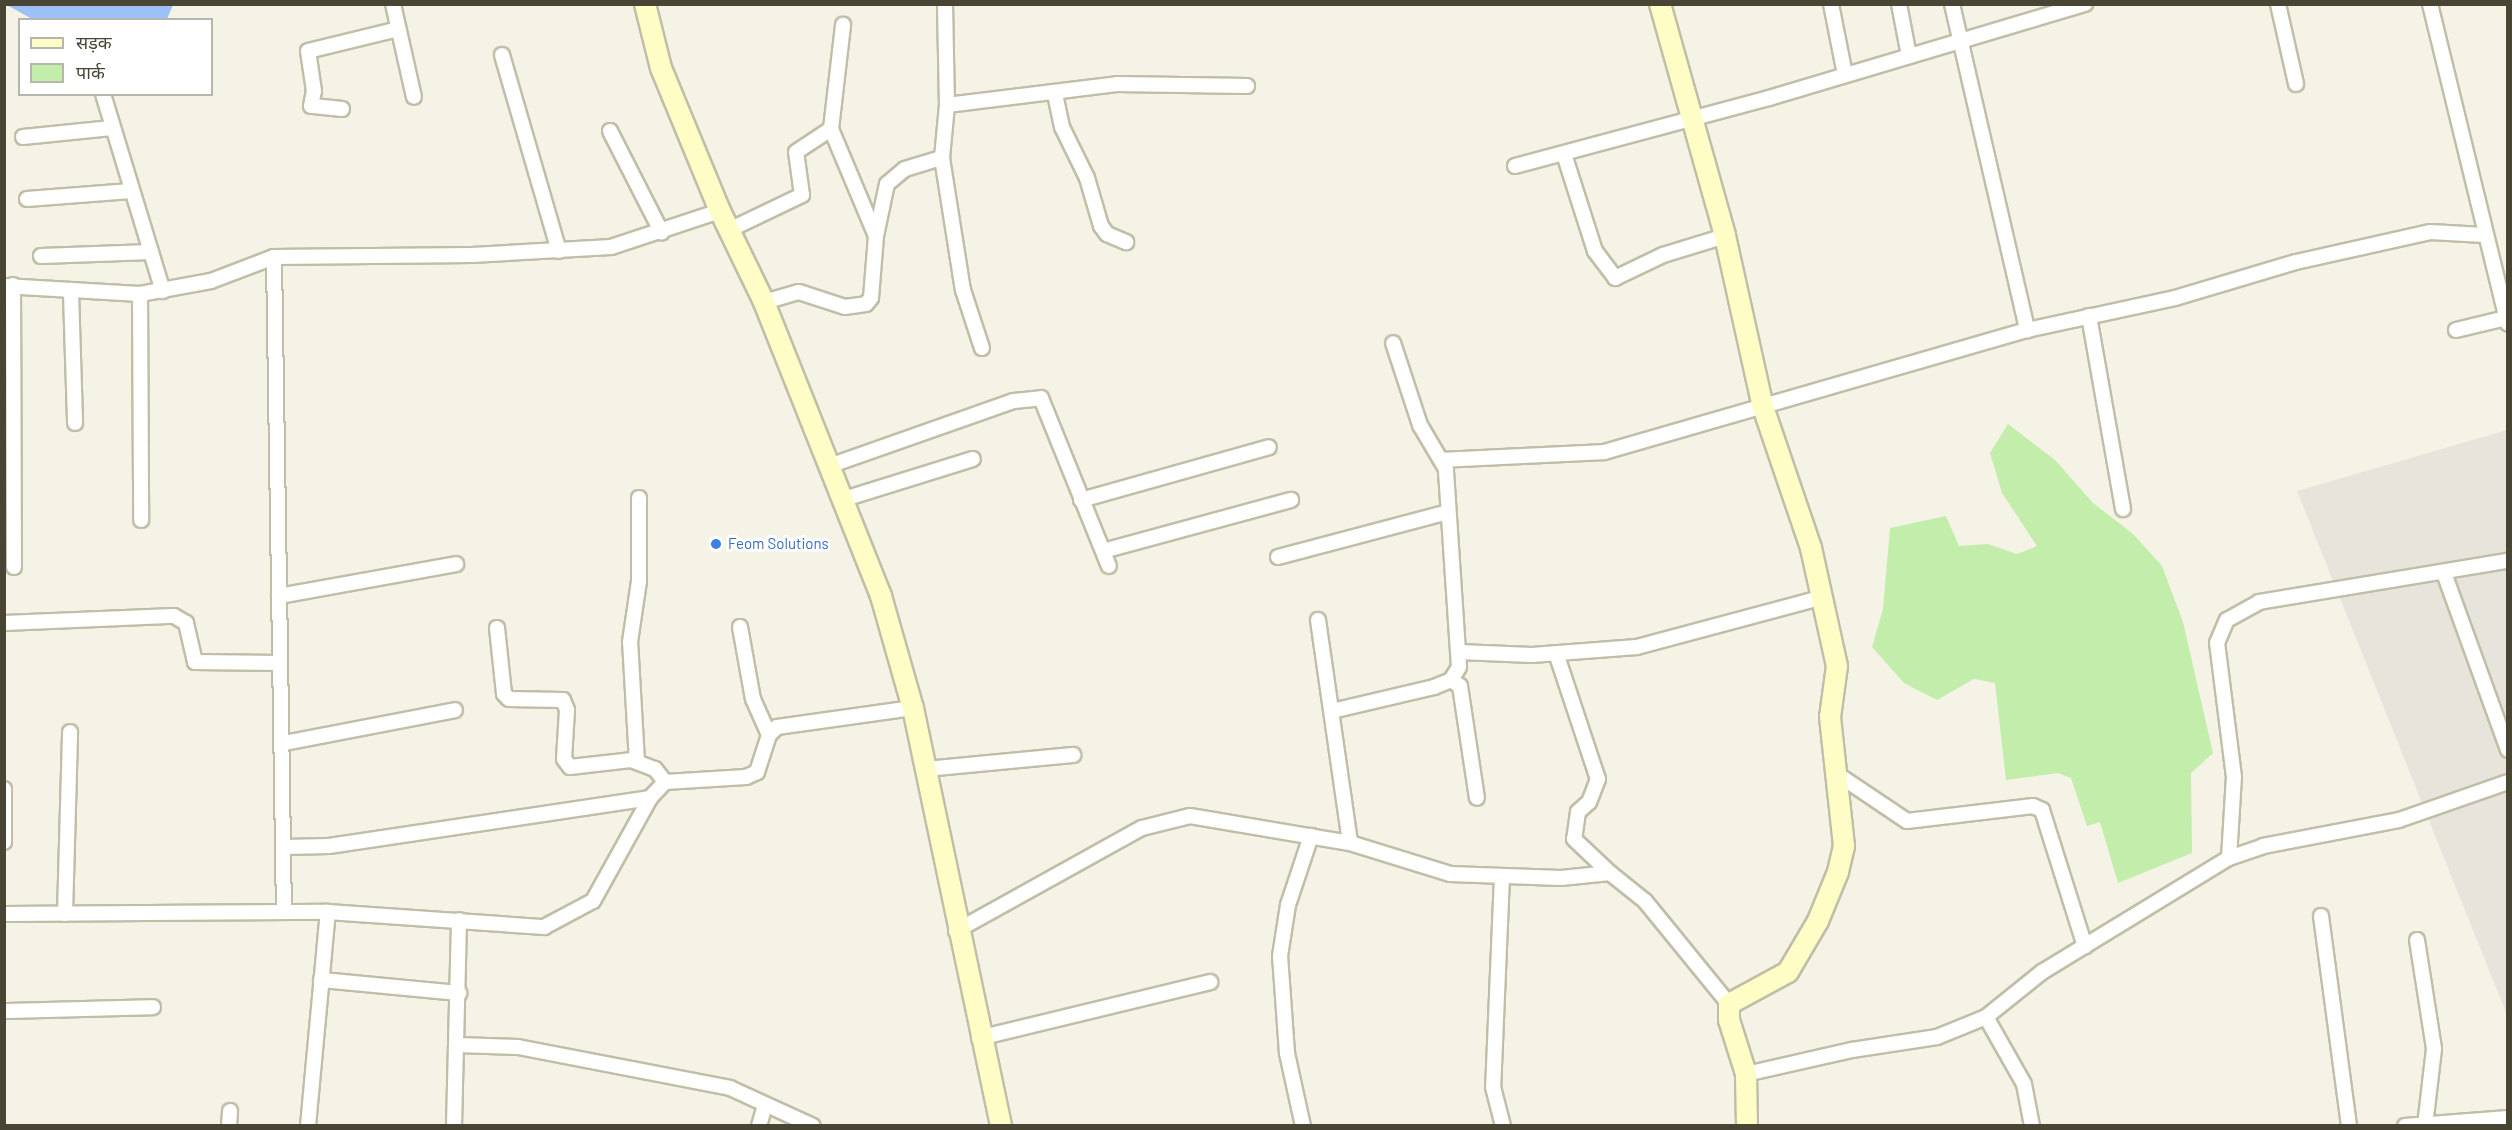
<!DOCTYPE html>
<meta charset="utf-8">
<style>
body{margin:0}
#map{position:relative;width:2512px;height:1130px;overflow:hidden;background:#f5f3e6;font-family:Barlow,"Noto Sans Devanagari",sans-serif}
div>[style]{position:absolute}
.industrial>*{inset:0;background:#e7e4db}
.green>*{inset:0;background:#c2edab}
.water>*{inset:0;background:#9dc0f7}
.roads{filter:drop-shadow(2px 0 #c1bea8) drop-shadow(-2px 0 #c1bea8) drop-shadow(0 2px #c1bea8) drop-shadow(0 -2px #c1bea8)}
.street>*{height:14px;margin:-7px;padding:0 7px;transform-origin:7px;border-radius:7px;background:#fff}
.secondary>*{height:20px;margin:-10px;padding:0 10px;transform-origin:10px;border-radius:10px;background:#fffdc6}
.dots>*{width:16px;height:16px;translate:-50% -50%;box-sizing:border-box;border:3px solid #fff;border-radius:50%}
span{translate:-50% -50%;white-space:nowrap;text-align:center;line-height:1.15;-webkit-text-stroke:6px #fff;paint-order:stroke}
.shop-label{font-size:15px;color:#366cbe}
.left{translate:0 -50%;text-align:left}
.frame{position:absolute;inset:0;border:6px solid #484535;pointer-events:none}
.legend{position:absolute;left:18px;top:18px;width:195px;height:78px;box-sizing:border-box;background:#fff;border:2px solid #b6b5ae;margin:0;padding:8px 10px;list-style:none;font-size:18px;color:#484535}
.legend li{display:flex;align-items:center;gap:12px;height:30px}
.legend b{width:30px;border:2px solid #b6b5ae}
</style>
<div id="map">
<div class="industrial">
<i style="clip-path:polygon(2507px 430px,2507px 1015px,2297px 491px)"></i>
</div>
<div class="green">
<i style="clip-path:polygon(2008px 424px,2055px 460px,2093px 503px,2133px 534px,2162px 566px,2183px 622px,2213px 753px,2191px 773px,2192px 853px,2118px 883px,2100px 822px,2087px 826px,2071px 778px,2058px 773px,2006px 780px,1995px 683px,1974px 679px,1937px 700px,1904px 683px,1872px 647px,1883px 609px,1890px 528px,1946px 516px,1959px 546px,1988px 544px,2017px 554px,2037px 546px,2002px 493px,1990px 453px)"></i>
</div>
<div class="water">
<i style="clip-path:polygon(5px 4px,173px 4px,173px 5px,167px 19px,34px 20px)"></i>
</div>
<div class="roads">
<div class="street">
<i style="left:393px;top:4px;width:95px;rotate:77.3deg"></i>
<i style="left:945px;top:4px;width:101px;rotate:88.9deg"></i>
<i style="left:947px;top:105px;width:53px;rotate:95.4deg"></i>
<i style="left:942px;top:158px;width:134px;rotate:81deg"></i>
<i style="left:963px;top:290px;width:61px;rotate:71.9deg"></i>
<i style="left:1831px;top:4px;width:72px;rotate:78.8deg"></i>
<i style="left:1899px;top:4px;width:53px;rotate:79.1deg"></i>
<i style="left:1952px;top:4px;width:335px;rotate:77deg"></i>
<i style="left:2278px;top:4px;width:82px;rotate:77.3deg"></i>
<i style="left:2430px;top:4px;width:329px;rotate:76.3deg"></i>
<i style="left:502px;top:55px;width:204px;rotate:73.8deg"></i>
<i style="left:103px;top:94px;width:206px;rotate:73.1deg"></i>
<i style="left:1055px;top:94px;width:34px;rotate:78deg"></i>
<i style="left:1062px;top:127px;width:57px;rotate:63.9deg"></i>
<i style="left:1087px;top:178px;width:50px;rotate:73.7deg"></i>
<i style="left:1101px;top:226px;width:10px;rotate:53deg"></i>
<i style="left:1107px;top:234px;width:21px;rotate:23deg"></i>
<i style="left:947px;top:105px;width:171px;rotate:-7deg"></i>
<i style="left:1117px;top:84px;width:130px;rotate:0.9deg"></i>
<i style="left:342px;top:109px;width:31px;rotate:-174deg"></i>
<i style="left:311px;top:106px;width:15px;rotate:-79deg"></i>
<i style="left:314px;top:91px;width:40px;rotate:-98.5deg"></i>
<i style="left:308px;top:51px;width:93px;rotate:-13.7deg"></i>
<i style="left:831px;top:129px;width:116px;rotate:67.2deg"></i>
<i style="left:610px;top:131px;width:114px;rotate:63deg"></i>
<i style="left:23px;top:137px;width:89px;rotate:-5.8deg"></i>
<i style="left:1564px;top:154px;width:102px;rotate:72.3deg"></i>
<i style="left:1595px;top:251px;width:34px;rotate:53deg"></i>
<i style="left:1615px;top:278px;width:53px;rotate:-25.6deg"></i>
<i style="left:1663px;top:255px;width:65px;rotate:-17deg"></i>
<i style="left:1515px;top:166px;width:263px;rotate:-15deg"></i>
<i style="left:1769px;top:98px;width:330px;rotate:-16.6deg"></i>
<i style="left:27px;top:199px;width:104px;rotate:-4.4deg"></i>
<i style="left:729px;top:230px;width:81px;rotate:-25.6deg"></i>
<i style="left:802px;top:195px;width:43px;rotate:-97.9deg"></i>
<i style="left:796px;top:152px;width:42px;rotate:-33.3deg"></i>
<i style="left:831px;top:129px;width:105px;rotate:-83.4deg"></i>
<i style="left:41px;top:256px;width:110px;rotate:-2.1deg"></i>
<i style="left:274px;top:257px;width:655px;rotate:89.13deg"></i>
<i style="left:13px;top:285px;width:282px;rotate:89.8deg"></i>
<i style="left:4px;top:286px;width:136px;rotate:3.4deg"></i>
<i style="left:140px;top:294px;width:72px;rotate:-10.4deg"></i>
<i style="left:211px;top:281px;width:67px;rotate:-20.9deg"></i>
<i style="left:274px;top:257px;width:198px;rotate:-0.6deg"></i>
<i style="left:472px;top:255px;width:139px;rotate:-3.3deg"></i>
<i style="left:611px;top:247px;width:115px;rotate:-18.3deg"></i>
<i style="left:71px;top:293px;width:130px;rotate:88.2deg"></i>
<i style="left:140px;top:294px;width:226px;rotate:89.7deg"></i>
<i style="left:764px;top:302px;width:36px;rotate:-16deg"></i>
<i style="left:799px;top:292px;width:48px;rotate:18.1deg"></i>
<i style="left:845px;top:307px;width:21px;rotate:-8deg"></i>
<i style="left:866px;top:304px;width:8px;rotate:-50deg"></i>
<i style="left:871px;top:298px;width:62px;rotate:-85.4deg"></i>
<i style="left:876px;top:236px;width:53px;rotate:-78.1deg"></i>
<i style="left:887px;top:184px;width:23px;rotate:-40deg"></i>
<i style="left:905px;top:169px;width:39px;rotate:-17deg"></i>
<i style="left:2089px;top:316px;width:196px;rotate:80deg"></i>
<i style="left:2456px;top:330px;width:51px;rotate:-13.5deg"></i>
<i style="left:1442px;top:460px;width:162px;rotate:-2.8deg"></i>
<i style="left:1604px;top:452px;width:440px;rotate:-16.1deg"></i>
<i style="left:2027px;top:330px;width:151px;rotate:-12.2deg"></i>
<i style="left:2175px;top:298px;width:126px;rotate:-16.6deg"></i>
<i style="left:2296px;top:262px;width:137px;rotate:-12.6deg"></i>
<i style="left:2430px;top:232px;width:54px;rotate:3.2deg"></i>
<i style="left:829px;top:466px;width:196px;rotate:-19.4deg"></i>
<i style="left:1014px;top:401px;width:27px;rotate:-6deg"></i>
<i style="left:1041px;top:398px;width:181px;rotate:68deg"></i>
<i style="left:841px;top:500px;width:138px;rotate:-17.3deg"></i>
<i style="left:1081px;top:500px;width:195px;rotate:-15.7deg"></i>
<i style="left:1103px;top:551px;width:195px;rotate:-15.2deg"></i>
<i style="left:1278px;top:557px;width:176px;rotate:-14.8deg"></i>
<i style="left:2444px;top:573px;width:188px;rotate:70.1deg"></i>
<i style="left:279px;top:596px;width:180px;rotate:-10.2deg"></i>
<i style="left:1318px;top:620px;width:225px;rotate:81.8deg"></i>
<i style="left:4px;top:623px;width:170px;rotate:-2.4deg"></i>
<i style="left:174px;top:616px;width:14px;rotate:30deg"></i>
<i style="left:186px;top:623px;width:40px;rotate:77deg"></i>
<i style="left:195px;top:662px;width:83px;rotate:0.7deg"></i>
<i style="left:740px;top:627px;width:73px;rotate:79.8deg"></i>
<i style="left:753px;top:699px;width:39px;rotate:66deg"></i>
<i style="left:497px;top:628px;width:66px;rotate:83.9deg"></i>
<i style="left:504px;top:694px;width:7px;rotate:45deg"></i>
<i style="left:509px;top:699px;width:54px;rotate:1.1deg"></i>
<i style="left:563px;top:700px;width:11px;rotate:68deg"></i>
<i style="left:567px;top:710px;width:49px;rotate:93.5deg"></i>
<i style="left:564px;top:759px;width:10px;rotate:53deg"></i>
<i style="left:570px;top:767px;width:61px;rotate:-6.5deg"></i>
<i style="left:631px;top:760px;width:26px;rotate:21deg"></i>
<i style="left:655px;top:769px;width:16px;rotate:52deg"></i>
<i style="left:1459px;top:652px;width:73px;rotate:2.4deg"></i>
<i style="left:1532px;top:655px;width:105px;rotate:-4.4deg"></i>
<i style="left:1637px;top:647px;width:193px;rotate:-15deg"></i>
<i style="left:1556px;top:653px;width:133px;rotate:71.6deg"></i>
<i style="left:1598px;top:779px;width:25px;rotate:111deg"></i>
<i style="left:1589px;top:802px;width:15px;rotate:138deg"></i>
<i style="left:1578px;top:812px;width:27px;rotate:98deg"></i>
<i style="left:1574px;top:839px;width:50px;rotate:43.4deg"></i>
<i style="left:1451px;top:680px;width:11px;rotate:34deg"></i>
<i style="left:1460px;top:686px;width:113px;rotate:81.4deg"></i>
<i style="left:1332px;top:711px;width:105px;rotate:-13.2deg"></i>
<i style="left:1434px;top:687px;width:18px;rotate:-22deg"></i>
<i style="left:1451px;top:680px;width:15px;rotate:-58deg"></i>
<i style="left:1459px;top:667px;width:198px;rotate:-93.8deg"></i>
<i style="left:1446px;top:469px;width:51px;rotate:-120.6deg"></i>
<i style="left:1420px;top:425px;width:86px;rotate:-108.2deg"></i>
<i style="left:284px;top:743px;width:174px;rotate:-10.9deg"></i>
<i style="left:637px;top:762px;width:120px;rotate:-93.3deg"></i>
<i style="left:630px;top:642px;width:62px;rotate:-81.6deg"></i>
<i style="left:639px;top:581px;width:83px;rotate:-90deg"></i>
<i style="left:925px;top:769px;width:149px;rotate:-5.4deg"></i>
<i style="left:1837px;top:774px;width:84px;rotate:33.9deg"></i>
<i style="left:1907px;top:821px;width:127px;rotate:-6.8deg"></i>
<i style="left:2033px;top:806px;width:10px;rotate:24deg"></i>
<i style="left:2042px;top:810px;width:143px;rotate:72.5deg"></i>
<i style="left:4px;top:789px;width:53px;rotate:90deg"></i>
<i style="left:285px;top:847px;width:44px;rotate:-1.3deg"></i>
<i style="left:329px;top:846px;width:325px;rotate:-8.5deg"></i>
<i style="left:2229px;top:858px;width:81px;rotate:-86.5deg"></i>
<i style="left:2234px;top:777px;width:135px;rotate:-97.2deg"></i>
<i style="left:2217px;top:643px;width:25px;rotate:-67deg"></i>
<i style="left:2227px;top:620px;width:37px;rotate:-29deg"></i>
<i style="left:2259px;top:602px;width:252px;rotate:-9.4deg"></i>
<i style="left:1502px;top:876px;width:211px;rotate:92.4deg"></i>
<i style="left:1493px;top:1087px;width:40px;rotate:75.6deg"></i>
<i style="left:4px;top:914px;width:324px;rotate:-0.4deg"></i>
<i style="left:328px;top:912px;width:217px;rotate:4deg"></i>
<i style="left:544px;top:927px;width:55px;rotate:-28deg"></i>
<i style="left:593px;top:901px;width:118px;rotate:-61deg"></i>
<i style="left:650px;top:798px;width:22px;rotate:-47deg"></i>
<i style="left:665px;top:782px;width:81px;rotate:-3.5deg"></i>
<i style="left:746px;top:777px;width:12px;rotate:-24deg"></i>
<i style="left:757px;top:772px;width:39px;rotate:-72deg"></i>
<i style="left:769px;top:735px;width:11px;rotate:-45deg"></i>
<i style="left:777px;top:727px;width:137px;rotate:-8deg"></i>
<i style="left:65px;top:914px;width:182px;rotate:-88.4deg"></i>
<i style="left:2321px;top:916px;width:212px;rotate:82.4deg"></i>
<i style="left:956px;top:931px;width:213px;rotate:-29deg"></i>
<i style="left:1142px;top:828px;width:49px;rotate:-14deg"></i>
<i style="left:1190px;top:816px;width:162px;rotate:9.6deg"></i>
<i style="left:1350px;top:843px;width:105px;rotate:17.2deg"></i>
<i style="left:1450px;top:874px;width:111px;rotate:2.1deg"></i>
<i style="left:1561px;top:878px;width:49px;rotate:-5.8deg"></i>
<i style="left:1610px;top:873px;width:45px;rotate:38.7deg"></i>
<i style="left:1645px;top:901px;width:133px;rotate:50.8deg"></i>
<i style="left:2417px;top:940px;width:110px;rotate:81.1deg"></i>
<i style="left:2434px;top:1049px;width:78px;rotate:96.7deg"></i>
<i style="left:321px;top:980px;width:139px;rotate:5.4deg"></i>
<i style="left:4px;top:1011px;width:149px;rotate:-1.5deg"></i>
<i style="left:1986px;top:1017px;width:77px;rotate:60.4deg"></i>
<i style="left:2024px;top:1084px;width:43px;rotate:79.2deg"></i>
<i style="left:979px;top:1038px;width:238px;rotate:-13.6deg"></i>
<i style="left:457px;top:1045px;width:61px;rotate:1.9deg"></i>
<i style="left:518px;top:1047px;width:216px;rotate:10.9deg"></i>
<i style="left:730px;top:1088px;width:91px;rotate:24.6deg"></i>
<i style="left:1746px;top:1074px;width:109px;rotate:-12.8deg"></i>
<i style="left:1852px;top:1050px;width:86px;rotate:-8.7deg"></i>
<i style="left:1937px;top:1037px;width:53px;rotate:-22.2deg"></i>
<i style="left:1986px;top:1017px;width:72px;rotate:-38.8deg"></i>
<i style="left:2042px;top:972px;width:219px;rotate:-31.4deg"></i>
<i style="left:2229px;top:858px;width:36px;rotate:-19deg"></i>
<i style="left:2263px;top:846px;width:138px;rotate:-10.8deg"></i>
<i style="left:2399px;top:820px;width:115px;rotate:-19.2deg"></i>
<i style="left:229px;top:1126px;width:15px;rotate:-86deg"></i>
<i style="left:308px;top:1126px;width:215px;rotate:-84.7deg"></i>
<i style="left:454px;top:1126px;width:206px;rotate:-88.6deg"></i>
<i style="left:759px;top:1126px;width:22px;rotate:-74deg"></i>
<i style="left:1303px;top:1126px;width:75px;rotate:-102.4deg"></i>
<i style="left:1287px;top:1053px;width:97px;rotate:-94.1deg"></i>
<i style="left:1280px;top:956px;width:52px;rotate:-81.1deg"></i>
<i style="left:1288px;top:905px;width:73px;rotate:-71.6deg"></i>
<i style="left:2405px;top:1126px;width:103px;rotate:-4.4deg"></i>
</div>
<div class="secondary">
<i style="left:645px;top:4px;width:66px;rotate:76deg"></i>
<i style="left:661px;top:68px;width:155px;rotate:67.6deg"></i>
<i style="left:720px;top:211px;width:101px;rotate:64.2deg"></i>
<i style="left:764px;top:302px;width:316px;rotate:68.3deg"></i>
<i style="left:881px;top:596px;width:116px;rotate:74.1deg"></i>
<i style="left:913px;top:708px;width:427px;rotate:78.1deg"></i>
<i style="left:1660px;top:4px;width:241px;rotate:74.3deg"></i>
<i style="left:1725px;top:236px;width:175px;rotate:77.5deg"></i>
<i style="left:1763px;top:407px;width:149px;rotate:71.2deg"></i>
<i style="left:1811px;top:548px;width:121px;rotate:77.6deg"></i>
<i style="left:1837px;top:666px;width:51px;rotate:97.8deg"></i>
<i style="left:1830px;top:717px;width:130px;rotate:83.8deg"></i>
<i style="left:1844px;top:846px;width:27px;rotate:103deg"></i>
<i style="left:1838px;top:872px;width:53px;rotate:112.2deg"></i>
<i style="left:1818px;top:921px;width:59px;rotate:120.5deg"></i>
<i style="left:1788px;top:972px;width:67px;rotate:151.5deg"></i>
<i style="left:1729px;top:1004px;width:16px;rotate:90deg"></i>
<i style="left:1729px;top:1020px;width:57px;rotate:72.5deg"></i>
<i style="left:1746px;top:1074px;width:52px;rotate:88.9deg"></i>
</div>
</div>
<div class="dots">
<i style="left:716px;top:544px;background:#3f7fe0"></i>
</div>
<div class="shop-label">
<span class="left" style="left:728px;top:544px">Feom Solutions</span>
</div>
<div class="frame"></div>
<ul class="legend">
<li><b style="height:8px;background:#fffdc6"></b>सड़क</li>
<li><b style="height:16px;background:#c2edab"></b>पार्क</li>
</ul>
</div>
